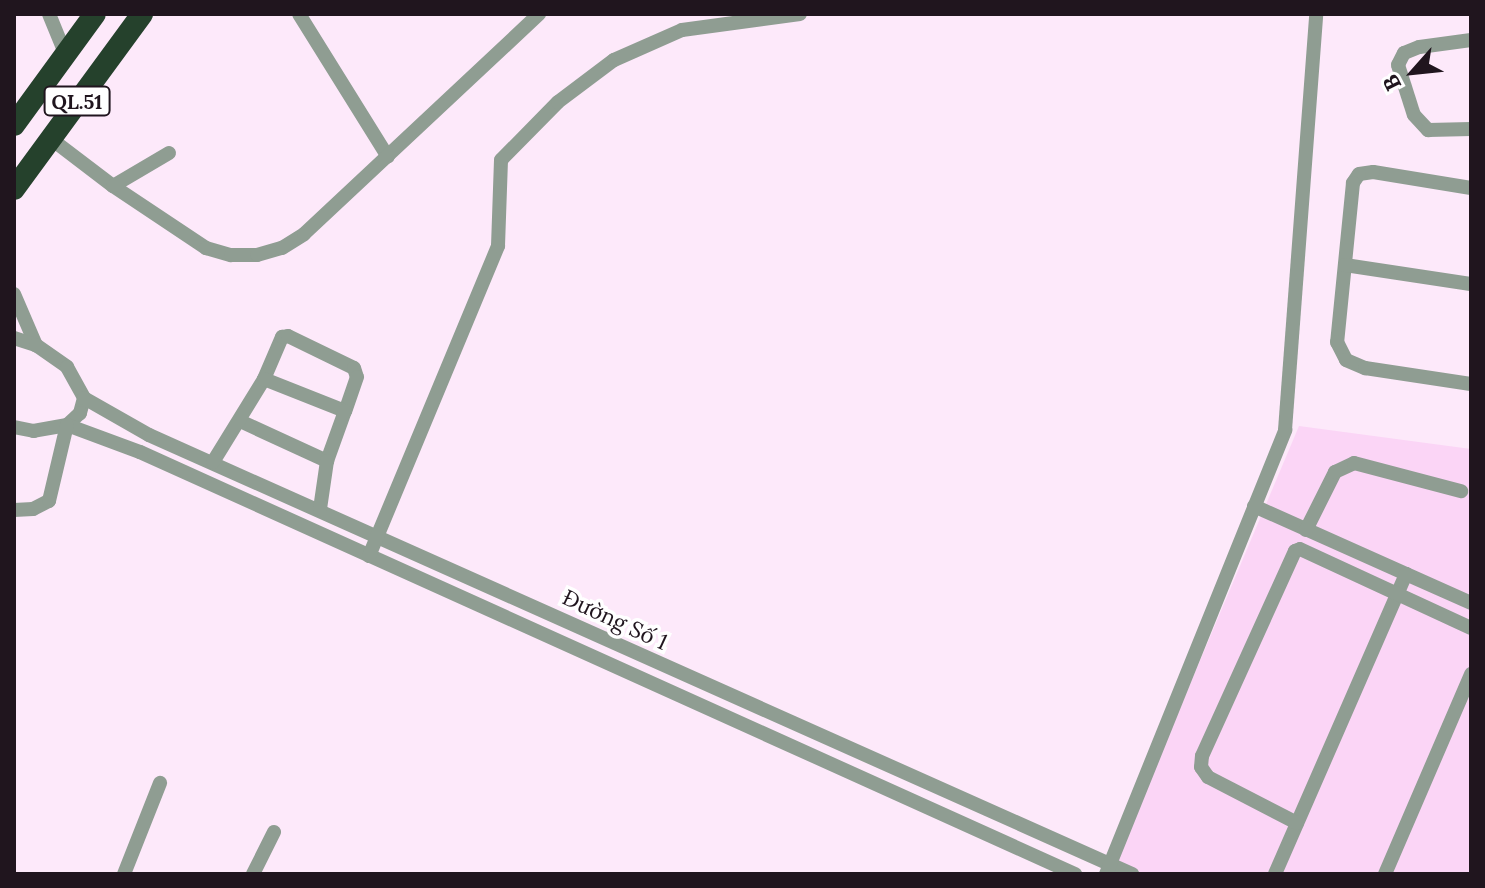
<!DOCTYPE html>
<meta charset="utf-8">
<style>
body{margin:0}
#map{position:relative;width:1485px;height:888px;overflow:hidden;background:#fde9fa;font-family:Lora,serif}
div>[style]{position:absolute}
.built>*{inset:0;background:#fbd5f6}
.minor>*{height:14px;margin:-7px;padding:0 7px;transform-origin:7px;border-radius:7px;background:#8f9d92}
.highway>*{height:22px;margin:-11px;padding:0 11px;transform-origin:11px;border-radius:11px;background:#25412c}
span{translate:-50% -50%;white-space:nowrap;text-align:center;line-height:1.15;-webkit-text-stroke:7px #fff;paint-order:stroke}
.shield-label span{padding:2px 6px;background:#fff;border:2px solid;border-radius:6px;-webkit-text-stroke-width:0}
.shield-label{font-size:20px;color:#20151e;font-weight:700}
.street-label{font-size:22px;color:#20151e}
.frame{position:absolute;inset:0;border:16px solid #20151e;pointer-events:none}
.north{position:absolute;left:1373px;top:32px;width:80px;height:80px;-webkit-text-stroke:6px #fff;paint-order:stroke;rotate:243deg;font-size:22px;font-weight:700;line-height:32px;text-align:center;color:#20151e}
.north::after{content:'';display:block;margin:auto;width:28px;height:36px;background:#20151e;clip-path:polygon(50% 0,100% 100%,50% 72%,0 100%)}
</style>
<div id="map">
<div class="built">
<i style="clip-path:polygon(1299px 426px,1471px 449px,1471px 874px,1110px 874px)"></i>
</div>
<div class="minor">
<i style="left:49px;top:14px;width:42px;rotate:67.7deg"></i>
<i style="left:299px;top:14px;width:168px;rotate:58.1deg"></i>
<i style="left:1471px;top:40px;width:52px;rotate:172.3deg"></i>
<i style="left:1419px;top:47px;width:16px;rotate:158deg"></i>
<i style="left:1404px;top:53px;width:13px;rotate:117deg"></i>
<i style="left:1398px;top:65px;width:52px;rotate:72.3deg"></i>
<i style="left:1414px;top:115px;width:21px;rotate:47deg"></i>
<i style="left:1428px;top:130px;width:43px;rotate:-1.3deg"></i>
<i style="left:50px;top:138px;width:79px;rotate:37.3deg"></i>
<i style="left:113px;top:186px;width:112px;rotate:33.7deg"></i>
<i style="left:206px;top:248px;width:26px;rotate:16deg"></i>
<i style="left:231px;top:255px;width:26px"></i>
<i style="left:257px;top:255px;width:26px;rotate:-16deg"></i>
<i style="left:282px;top:248px;width:26px;rotate:-32deg"></i>
<i style="left:304px;top:234px;width:322px;rotate:-43.1deg"></i>
<i style="left:113px;top:186px;width:65px;rotate:-30.5deg"></i>
<i style="left:1471px;top:188px;width:99px;rotate:-170.7deg"></i>
<i style="left:1373px;top:172px;width:14px;rotate:172deg"></i>
<i style="left:1359px;top:174px;width:11px;rotate:124deg"></i>
<i style="left:1353px;top:183px;width:160px;rotate:95.7deg"></i>
<i style="left:1337px;top:342px;width:20px;rotate:63deg"></i>
<i style="left:1346px;top:360px;width:21px;rotate:23deg"></i>
<i style="left:1365px;top:368px;width:107px;rotate:8.6deg"></i>
<i style="left:1345px;top:265px;width:127px;rotate:8.6deg"></i>
<i style="left:14px;top:294px;width:56px;rotate:66.7deg"></i>
<i style="left:14px;top:338px;width:23px;rotate:18deg"></i>
<i style="left:36px;top:345px;width:38px;rotate:35deg"></i>
<i style="left:67px;top:367px;width:35px;rotate:61deg"></i>
<i style="left:84px;top:398px;width:16px;rotate:105deg"></i>
<i style="left:80px;top:413px;width:18px;rotate:137deg"></i>
<i style="left:67px;top:425px;width:34px;rotate:170deg"></i>
<i style="left:34px;top:431px;width:20px;rotate:-169deg"></i>
<i style="left:264px;top:379px;width:46px;rotate:-66.8deg"></i>
<i style="left:282px;top:337px;width:6px;rotate:-9deg"></i>
<i style="left:288px;top:336px;width:73px;rotate:25.9deg"></i>
<i style="left:354px;top:368px;width:9px;rotate:72deg"></i>
<i style="left:357px;top:377px;width:36px;rotate:109deg"></i>
<i style="left:84px;top:398px;width:75px;rotate:29.6deg"></i>
<i style="left:149px;top:435px;width:1077px;rotate:24.07deg"></i>
<i style="left:240px;top:421px;width:96px;rotate:24.7deg"></i>
<i style="left:67px;top:425px;width:78px;rotate:20.3deg"></i>
<i style="left:140px;top:452px;width:1026px;rotate:24.29deg"></i>
<i style="left:213px;top:462px;width:97px;rotate:-58.4deg"></i>
<i style="left:264px;top:379px;width:87px;rotate:21.6deg"></i>
<i style="left:345px;top:411px;width:53px;rotate:109.8deg"></i>
<i style="left:327px;top:461px;width:49px;rotate:98.3deg"></i>
<i style="left:1254px;top:506px;width:167px;rotate:24.1deg"></i>
<i style="left:1406px;top:574px;width:327px;rotate:113.6deg"></i>
<i style="left:14px;top:510px;width:19px;rotate:-3deg"></i>
<i style="left:33px;top:509px;width:18px;rotate:-27deg"></i>
<i style="left:49px;top:501px;width:78px;rotate:-76.7deg"></i>
<i style="left:1306px;top:530px;width:65px;rotate:-63.4deg"></i>
<i style="left:1335px;top:472px;width:21px;rotate:-25deg"></i>
<i style="left:1354px;top:463px;width:111px;rotate:14.7deg"></i>
<i style="left:369px;top:556px;width:336px;rotate:-67.4deg"></i>
<i style="left:498px;top:246px;width:86px;rotate:-88deg"></i>
<i style="left:501px;top:160px;width:81px;rotate:-45.5deg"></i>
<i style="left:558px;top:102px;width:70px;rotate:-36.9deg"></i>
<i style="left:614px;top:60px;width:74px;rotate:-23.8deg"></i>
<i style="left:682px;top:30px;width:119px;rotate:-7.7deg"></i>
<i style="left:1406px;top:574px;width:71px;rotate:24deg"></i>
<i style="left:1297px;top:823px;width:100px;rotate:-152.7deg"></i>
<i style="left:1208px;top:777px;width:12px;rotate:-125deg"></i>
<i style="left:1201px;top:767px;width:11px;rotate:-85deg"></i>
<i style="left:1202px;top:756px;width:225px;rotate:-65.6deg"></i>
<i style="left:1295px;top:551px;width:5px;rotate:-22deg"></i>
<i style="left:1300px;top:549px;width:188px;rotate:24.8deg"></i>
<i style="left:124px;top:874px;width:98px;rotate:-68.4deg"></i>
<i style="left:253px;top:874px;width:47px;rotate:-63.4deg"></i>
<i style="left:1106px;top:874px;width:479px;rotate:-68deg"></i>
<i style="left:1285px;top:430px;width:417px;rotate:-85.7deg"></i>
<i style="left:1385px;top:874px;width:218px;rotate:-66.7deg"></i>
</div>
<div class="highway">
<i style="left:14px;top:125px;width:137px;rotate:-53.9deg"></i>
<i style="left:14px;top:189px;width:217px;rotate:-53.8deg"></i>
</div>
<div class="shield-label">
<span style="left:77px;top:101px">QL.51</span>
</div>
<div class="street-label">
<span style="left:615px;top:620px;rotate:25deg">Đường Số 1</span>
</div>
<div class="frame"></div>
<div class="north">B</div>
</div>
